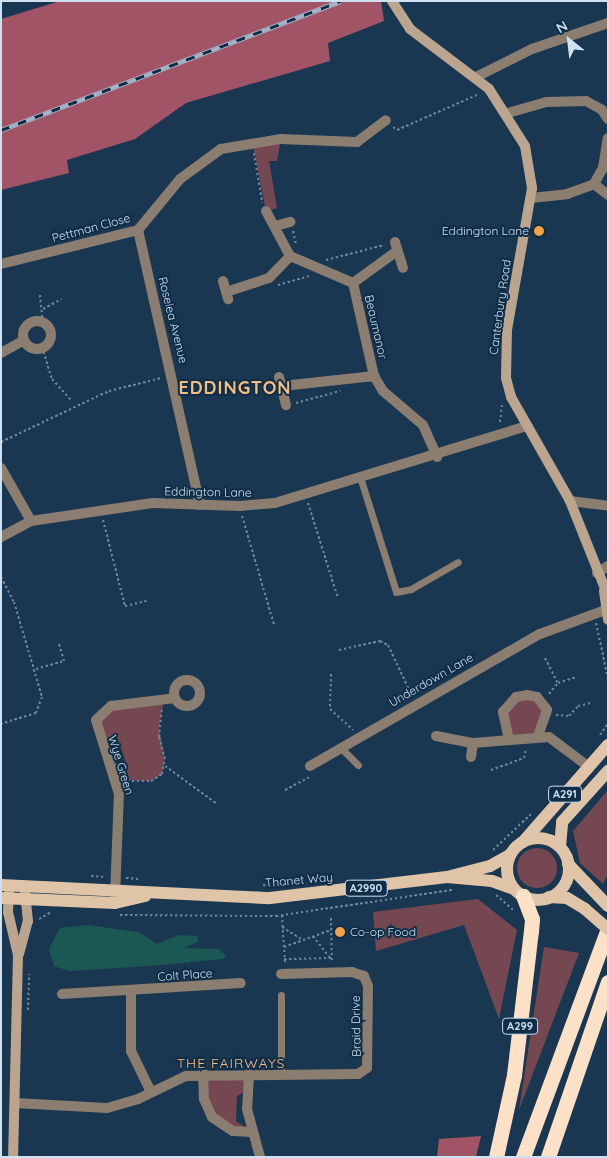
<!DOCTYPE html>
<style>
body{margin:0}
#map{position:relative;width:609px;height:1158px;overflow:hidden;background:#193751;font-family:Quicksand,sans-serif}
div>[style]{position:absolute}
.green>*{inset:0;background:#754751}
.round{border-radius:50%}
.forest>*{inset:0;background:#a15465}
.water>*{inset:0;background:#1c5853}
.path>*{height:2px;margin-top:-1px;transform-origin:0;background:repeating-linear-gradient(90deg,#70889d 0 2.5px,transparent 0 5px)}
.lane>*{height:7px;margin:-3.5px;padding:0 3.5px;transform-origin:3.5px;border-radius:3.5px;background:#8b7d6f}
.street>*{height:10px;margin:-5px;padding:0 5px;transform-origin:5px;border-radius:5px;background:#8b7d6f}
.street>.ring{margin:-5px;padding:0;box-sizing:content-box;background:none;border:10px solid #8b7d6f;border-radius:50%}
.secondary>*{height:10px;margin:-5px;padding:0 5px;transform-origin:5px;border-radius:5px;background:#bba58f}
.primary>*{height:12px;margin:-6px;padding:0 6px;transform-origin:6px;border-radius:6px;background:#e0c4a8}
.primary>.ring{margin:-6px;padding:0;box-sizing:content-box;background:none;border:12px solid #e0c4a8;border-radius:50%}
.highway>*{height:15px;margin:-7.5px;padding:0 7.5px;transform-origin:7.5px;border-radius:7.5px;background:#fde1c6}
.rail>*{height:5px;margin-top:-2.5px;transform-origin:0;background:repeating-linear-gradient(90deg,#0f2d46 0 9px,#a2b6c9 0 18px);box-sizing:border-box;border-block:1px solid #a2b6c9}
.primary-bridge>*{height:12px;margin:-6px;padding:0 6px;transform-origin:6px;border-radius:6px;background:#e0c4a8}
.dots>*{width:14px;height:14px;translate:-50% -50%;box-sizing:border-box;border:2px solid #0f2d46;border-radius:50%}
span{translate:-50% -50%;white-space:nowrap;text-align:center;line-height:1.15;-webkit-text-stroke:4px #0f2d46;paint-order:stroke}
.shield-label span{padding:1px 4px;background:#0f2d46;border:1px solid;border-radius:4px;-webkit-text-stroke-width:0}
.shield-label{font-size:11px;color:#cfe0f1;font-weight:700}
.street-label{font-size:12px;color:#cfe0f1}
.poi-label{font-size:12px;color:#cfe0f1}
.right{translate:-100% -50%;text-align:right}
.left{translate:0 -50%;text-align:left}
.neighbourhood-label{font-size:14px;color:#f6bd82;letter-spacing:1px}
.district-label{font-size:18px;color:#f6bd82;font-weight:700;letter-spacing:1px}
.frame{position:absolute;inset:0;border:2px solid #cfe0f1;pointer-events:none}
.north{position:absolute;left:544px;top:15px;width:50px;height:50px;-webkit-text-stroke:4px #0f2d46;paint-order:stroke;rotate:331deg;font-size:14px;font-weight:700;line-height:20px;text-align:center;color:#cfe0f1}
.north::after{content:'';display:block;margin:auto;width:18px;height:22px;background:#cfe0f1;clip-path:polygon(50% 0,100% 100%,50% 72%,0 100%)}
</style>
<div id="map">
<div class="green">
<i style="clip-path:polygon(281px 139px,277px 161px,269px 161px,277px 208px,266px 211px,252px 140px)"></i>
<i style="clip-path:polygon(516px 697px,543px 702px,542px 731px,509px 740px,507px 703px)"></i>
<i style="clip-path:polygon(164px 700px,159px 728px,165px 759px,162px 774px,151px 781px,115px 780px,109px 764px,126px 762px,117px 737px,101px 742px,97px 730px,105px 708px)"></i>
<i style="clip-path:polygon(608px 790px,608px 874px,603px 884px,580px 863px,573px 831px)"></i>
<i class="round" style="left:517px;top:848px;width:40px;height:40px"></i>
<i style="clip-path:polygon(478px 899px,517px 930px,499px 1019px,464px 925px,376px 951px,373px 912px)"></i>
<i style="clip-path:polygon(544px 947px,579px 953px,519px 1110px)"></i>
<i style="clip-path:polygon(203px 1073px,249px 1074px,248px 1090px,237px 1096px,236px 1121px,252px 1132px,244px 1133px,212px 1117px)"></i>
</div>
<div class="forest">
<i style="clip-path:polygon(60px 1px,381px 1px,384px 21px,328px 43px,330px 61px,186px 103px,135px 139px,67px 160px,69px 173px,1px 190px,1px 19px)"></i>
<i style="clip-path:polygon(481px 1136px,476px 1157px,437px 1157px,439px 1139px)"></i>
</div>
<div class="water">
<i style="clip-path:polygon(87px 925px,139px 932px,157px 944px,178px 935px,197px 936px,199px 941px,184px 948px,219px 949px,226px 955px,223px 959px,149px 966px,69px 971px,54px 966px,49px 949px,60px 928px)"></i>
</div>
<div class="path">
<i style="left:393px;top:127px;width:5px;rotate:37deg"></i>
<i style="left:397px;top:130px;width:90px;rotate:-23.7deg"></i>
<i style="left:254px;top:153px;width:50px;rotate:80.7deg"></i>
<i style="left:293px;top:231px;width:13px;rotate:77deg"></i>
<i style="left:326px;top:260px;width:60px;rotate:-14.5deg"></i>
<i style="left:278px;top:285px;width:33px;rotate:-16deg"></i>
<i style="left:40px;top:295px;width:28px;rotate:84deg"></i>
<i style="left:43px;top:309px;width:21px;rotate:-28deg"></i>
<i style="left:42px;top:347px;width:34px;rotate:73deg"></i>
<i style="left:52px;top:379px;width:28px;rotate:48deg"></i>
<i style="left:296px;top:403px;width:46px;rotate:-15.3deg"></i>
<i style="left:500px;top:422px;width:17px;rotate:-83deg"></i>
<i style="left:1px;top:442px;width:119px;rotate:-25.3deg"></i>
<i style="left:109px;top:391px;width:54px;rotate:-14deg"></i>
<i style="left:308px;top:503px;width:100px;rotate:72.5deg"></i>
<i style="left:242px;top:516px;width:114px;rotate:73.6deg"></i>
<i style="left:103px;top:520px;width:89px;rotate:75.7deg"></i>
<i style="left:125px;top:606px;width:22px;rotate:-13deg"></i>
<i style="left:1px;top:577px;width:28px;rotate:63deg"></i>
<i style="left:14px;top:602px;width:99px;rotate:73.6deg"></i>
<i style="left:42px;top:697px;width:17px;rotate:111deg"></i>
<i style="left:36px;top:713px;width:37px;rotate:163deg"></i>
<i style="left:596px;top:623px;width:57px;rotate:77.9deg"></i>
<i style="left:339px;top:650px;width:42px;rotate:-12.4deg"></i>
<i style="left:380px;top:641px;width:9px;rotate:27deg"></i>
<i style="left:388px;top:645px;width:56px;rotate:64.8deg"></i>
<i style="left:545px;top:658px;width:28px;rotate:63deg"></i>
<i style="left:36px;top:669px;width:29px;rotate:-16deg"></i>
<i style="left:64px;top:661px;width:19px;rotate:-106deg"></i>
<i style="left:331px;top:674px;width:35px;rotate:92deg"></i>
<i style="left:330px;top:709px;width:31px;rotate:42deg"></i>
<i style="left:549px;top:694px;width:14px;rotate:-51deg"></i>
<i style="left:558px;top:683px;width:19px;rotate:-18deg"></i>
<i style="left:556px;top:715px;width:13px;rotate:4deg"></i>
<i style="left:569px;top:716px;width:13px;rotate:-48deg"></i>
<i style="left:578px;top:706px;width:13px;rotate:-13deg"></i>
<i style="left:600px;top:735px;width:14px;rotate:-54deg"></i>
<i style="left:165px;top:766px;width:64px;rotate:36.2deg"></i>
<i style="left:491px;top:770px;width:35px;rotate:-20deg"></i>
<i style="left:524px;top:758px;width:9px;rotate:-77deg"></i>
<i style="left:127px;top:781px;width:24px"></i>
<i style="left:151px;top:781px;width:13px;rotate:-32deg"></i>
<i style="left:162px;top:774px;width:15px;rotate:-79deg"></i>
<i style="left:165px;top:759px;width:23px;rotate:-105deg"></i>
<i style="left:159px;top:737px;width:27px;rotate:-84deg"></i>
<i style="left:285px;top:790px;width:27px;rotate:-28deg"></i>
<i style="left:493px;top:850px;width:52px;rotate:-43.5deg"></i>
<i style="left:91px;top:876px;width:15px;rotate:4deg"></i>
<i style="left:126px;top:878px;width:13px;rotate:4deg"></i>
<i style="left:263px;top:885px;width:15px;rotate:-4deg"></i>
<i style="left:496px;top:895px;width:23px;rotate:41deg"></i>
<i style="left:120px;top:915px;width:156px;rotate:0.4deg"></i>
<i style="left:276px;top:916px;width:179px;rotate:-8.4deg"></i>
<i style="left:282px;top:915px;width:48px;rotate:86.4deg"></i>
<i style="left:331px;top:918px;width:45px;rotate:88.7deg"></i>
<i style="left:39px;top:919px;width:13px;rotate:-29deg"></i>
<i style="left:282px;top:927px;width:25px;rotate:32deg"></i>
<i style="left:313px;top:936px;width:28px;rotate:52deg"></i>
<i style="left:284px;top:947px;width:50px;rotate:-19.9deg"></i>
<i style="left:284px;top:959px;width:48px;rotate:-1.2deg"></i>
<i style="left:28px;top:1010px;width:36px;rotate:-88deg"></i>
</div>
<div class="lane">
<i style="left:361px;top:480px;width:117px;rotate:72.6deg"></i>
<i style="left:396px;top:592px;width:15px;rotate:-11deg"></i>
<i style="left:411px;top:589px;width:54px;rotate:-29.9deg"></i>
<i style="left:341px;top:748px;width:24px;rotate:45deg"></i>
<i style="left:281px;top:1075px;width:80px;rotate:-90deg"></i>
</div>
<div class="street">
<i style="left:476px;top:77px;width:63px;rotate:-26.6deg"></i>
<i style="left:532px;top:49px;width:80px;rotate:-18.9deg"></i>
<i style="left:508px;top:113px;width:40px;rotate:-16deg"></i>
<i style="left:546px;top:102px;width:40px;rotate:-1.4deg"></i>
<i style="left:586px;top:101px;width:18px;rotate:29deg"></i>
<i style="left:602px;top:110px;width:11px;rotate:56deg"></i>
<i style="left:594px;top:184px;width:18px;rotate:38deg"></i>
<i style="left:531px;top:198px;width:36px;rotate:-6deg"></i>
<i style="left:567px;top:194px;width:29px;rotate:-20deg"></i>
<i style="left:594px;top:184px;width:18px;rotate:-61deg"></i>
<i style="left:603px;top:168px;width:30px;rotate:-81deg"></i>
<i style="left:266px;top:211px;width:51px;rotate:61.9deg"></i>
<i style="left:290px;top:256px;width:69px;rotate:23.2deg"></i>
<i style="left:353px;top:283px;width:95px;rotate:77.3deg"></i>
<i style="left:374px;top:376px;width:17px;rotate:59deg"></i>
<i style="left:383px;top:391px;width:52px;rotate:40.4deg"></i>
<i style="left:423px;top:425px;width:35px;rotate:66deg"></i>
<i style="left:275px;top:226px;width:16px;rotate:-15deg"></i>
<i style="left:138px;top:230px;width:282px;rotate:77.3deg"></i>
<i style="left:395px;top:242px;width:27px;rotate:73deg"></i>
<i style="left:1px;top:264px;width:141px;rotate:-13.9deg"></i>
<i style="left:138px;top:230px;width:66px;rotate:-50.5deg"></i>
<i style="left:180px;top:179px;width:51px;rotate:-36.2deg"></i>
<i style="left:221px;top:149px;width:61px;rotate:-9.5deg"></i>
<i style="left:281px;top:139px;width:76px;rotate:2.3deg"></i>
<i style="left:357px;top:142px;width:36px;rotate:-37deg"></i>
<i style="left:223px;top:281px;width:19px;rotate:74deg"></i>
<i style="left:353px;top:283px;width:54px;rotate:-36deg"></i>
<i style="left:226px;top:292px;width:45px;rotate:-18deg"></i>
<i style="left:269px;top:278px;width:30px;rotate:-46deg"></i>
<i class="ring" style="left:23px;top:321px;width:18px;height:18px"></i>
<i style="left:1px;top:353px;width:26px;rotate:-29deg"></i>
<i style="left:279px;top:377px;width:29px;rotate:76deg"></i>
<i style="left:282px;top:386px;width:93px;rotate:-6.2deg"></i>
<i style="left:1px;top:468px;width:61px;rotate:60.5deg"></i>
<i style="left:570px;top:501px;width:38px;rotate:7deg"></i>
<i style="left:1px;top:537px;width:34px;rotate:-28deg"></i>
<i style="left:31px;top:521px;width:123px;rotate:-8.4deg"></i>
<i style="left:153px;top:503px;width:87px;rotate:2deg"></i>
<i style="left:240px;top:506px;width:35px;rotate:-5deg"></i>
<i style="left:275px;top:503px;width:264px;rotate:-17deg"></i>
<i style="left:597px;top:573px;width:13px;rotate:-32deg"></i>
<i class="ring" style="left:174px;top:680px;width:16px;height:16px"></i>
<i style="left:436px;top:736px;width:38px;rotate:11deg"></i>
<i style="left:473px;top:743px;width:76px;rotate:-4.5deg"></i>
<i style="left:549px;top:737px;width:50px;rotate:36.9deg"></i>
<i style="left:509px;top:740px;width:29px;rotate:-102deg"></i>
<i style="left:503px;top:712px;width:20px;rotate:-49deg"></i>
<i style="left:516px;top:697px;width:11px;rotate:-10deg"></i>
<i style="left:527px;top:695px;width:10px;rotate:11deg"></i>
<i style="left:537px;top:697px;width:16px;rotate:52deg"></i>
<i style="left:547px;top:710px;width:28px;rotate:109deg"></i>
<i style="left:471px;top:757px;width:14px;rotate:-82deg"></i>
<i style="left:310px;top:766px;width:265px;rotate:-29.9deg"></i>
<i style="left:540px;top:634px;width:72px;rotate:-20.2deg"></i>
<i style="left:115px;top:896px;width:102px;rotate:-87.8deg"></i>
<i style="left:119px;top:794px;width:77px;rotate:-107.3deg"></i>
<i style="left:96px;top:720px;width:21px;rotate:-43deg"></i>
<i style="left:111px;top:706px;width:64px;rotate:-7.1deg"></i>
<i style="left:131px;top:991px;width:60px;rotate:90deg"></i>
<i style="left:131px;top:1051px;width:46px;rotate:64deg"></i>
<i style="left:62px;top:994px;width:179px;rotate:-3.5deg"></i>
<i style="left:203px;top:1073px;width:26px;rotate:88deg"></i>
<i style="left:204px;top:1099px;width:20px;rotate:66deg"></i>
<i style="left:212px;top:1117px;width:25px;rotate:34deg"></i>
<i style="left:233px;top:1131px;width:19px;rotate:3deg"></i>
<i style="left:249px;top:1074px;width:35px;rotate:93deg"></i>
<i style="left:247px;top:1109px;width:50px;rotate:74.8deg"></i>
<i style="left:15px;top:1103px;width:92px;rotate:3.1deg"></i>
<i style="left:107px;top:1108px;width:32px;rotate:-16deg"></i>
<i style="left:138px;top:1099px;width:53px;rotate:-25.6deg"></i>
<i style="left:186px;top:1076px;width:172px;rotate:-0.7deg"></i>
<i style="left:358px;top:1074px;width:11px;rotate:-34deg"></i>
<i style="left:367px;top:1068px;width:82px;rotate:-89.3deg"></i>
<i style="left:368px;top:986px;width:11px;rotate:-112deg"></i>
<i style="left:364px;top:976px;width:13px;rotate:-162deg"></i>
<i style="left:352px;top:972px;width:71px;rotate:178.4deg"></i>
</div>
<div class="secondary">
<i style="left:392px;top:1px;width:33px;rotate:57deg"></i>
<i style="left:410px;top:29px;width:99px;rotate:37.2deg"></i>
<i style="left:489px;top:89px;width:67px;rotate:57.7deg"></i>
<i style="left:525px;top:146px;width:43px;rotate:80.5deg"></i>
<i style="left:532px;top:188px;width:144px;rotate:100deg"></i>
<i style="left:507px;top:330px;width:48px;rotate:91.2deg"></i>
<i style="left:506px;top:378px;width:20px;rotate:75deg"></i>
<i style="left:511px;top:397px;width:120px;rotate:60.4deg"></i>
<i style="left:570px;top:501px;width:102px;rotate:68.2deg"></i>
<i style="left:604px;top:591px;width:29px;rotate:82deg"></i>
<i style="left:9px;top:892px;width:20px;rotate:93deg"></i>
<i style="left:8px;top:912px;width:44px;rotate:76.9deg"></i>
<i style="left:18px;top:955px;width:202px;rotate:91.4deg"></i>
<i style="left:19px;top:954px;width:34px;rotate:-75deg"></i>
<i style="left:28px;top:921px;width:28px;rotate:-96deg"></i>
</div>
<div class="primary">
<i class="ring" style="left:507px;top:838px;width:50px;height:50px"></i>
<i style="left:523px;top:842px;width:129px;rotate:-48.8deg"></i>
<i style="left:560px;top:847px;width:25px;rotate:-85deg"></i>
<i style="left:562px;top:822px;width:69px;rotate:-48deg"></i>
<i style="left:568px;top:864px;width:58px;rotate:46.4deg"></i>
<i style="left:447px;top:877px;width:44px;rotate:-14.3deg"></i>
<i style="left:490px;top:866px;width:23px;rotate:-29deg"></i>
<i style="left:1px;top:885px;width:269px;rotate:2.8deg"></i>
<i style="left:270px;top:898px;width:178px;rotate:-6.8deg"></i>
<i style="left:447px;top:877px;width:45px;rotate:5.1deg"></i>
<i style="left:492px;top:881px;width:23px;rotate:20deg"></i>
<i style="left:549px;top:897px;width:18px;rotate:3deg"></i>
<i style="left:567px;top:898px;width:21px;rotate:31deg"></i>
<i style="left:1px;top:898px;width:114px;rotate:2.5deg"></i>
<i style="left:115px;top:903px;width:31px;rotate:-13deg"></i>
</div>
<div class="highway">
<i style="left:496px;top:1157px;width:84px;rotate:-77.6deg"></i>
<i style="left:514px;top:1075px;width:145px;rotate:-83.3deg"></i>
<i style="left:531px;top:931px;width:12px;rotate:-85deg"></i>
<i style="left:532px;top:919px;width:25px;rotate:-111deg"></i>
<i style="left:523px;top:1157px;width:243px;rotate:-69.6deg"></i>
<i style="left:548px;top:1157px;width:185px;rotate:-71.1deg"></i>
</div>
<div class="rail">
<i style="left:1px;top:130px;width:363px;rotate:-20.8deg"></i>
</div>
<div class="primary-bridge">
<i style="left:585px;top:909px;width:30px;rotate:41deg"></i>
</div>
<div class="dots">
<i style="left:539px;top:231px;background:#f4a344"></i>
<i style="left:340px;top:932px;background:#f4a344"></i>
</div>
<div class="shield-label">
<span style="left:565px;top:794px">A291</span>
<span style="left:366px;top:888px">A2990</span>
<span style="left:520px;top:1026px">A299</span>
</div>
<div class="street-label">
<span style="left:91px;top:228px;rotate:-15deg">Pettman Close</span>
<span style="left:500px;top:307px;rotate:-82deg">Canterbury Road</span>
<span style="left:173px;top:320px;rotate:76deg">Roselea Avenue</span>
<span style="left:376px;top:327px;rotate:77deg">Beaumanor</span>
<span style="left:208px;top:492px;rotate:1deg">Eddington Lane</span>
<span style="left:431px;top:680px;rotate:-30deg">Underdown Lane</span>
<span style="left:121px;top:765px;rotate:73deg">Wye Green</span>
<span style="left:299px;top:880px;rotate:-5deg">Thanet Way</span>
<span style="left:185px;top:975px;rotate:-4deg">Colt Place</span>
<span style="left:356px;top:1026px;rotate:-91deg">Braid Drive</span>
</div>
<div class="poi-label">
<span class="right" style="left:529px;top:231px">Eddington Lane</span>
<span class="left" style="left:350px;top:932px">Co-op Food</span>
</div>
<div class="neighbourhood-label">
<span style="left:231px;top:1063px">THE FAIRWAYS</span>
</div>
<div class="district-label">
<span style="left:235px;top:388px">EDDINGTON</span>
</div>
<div class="frame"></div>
<div class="north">N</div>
</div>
